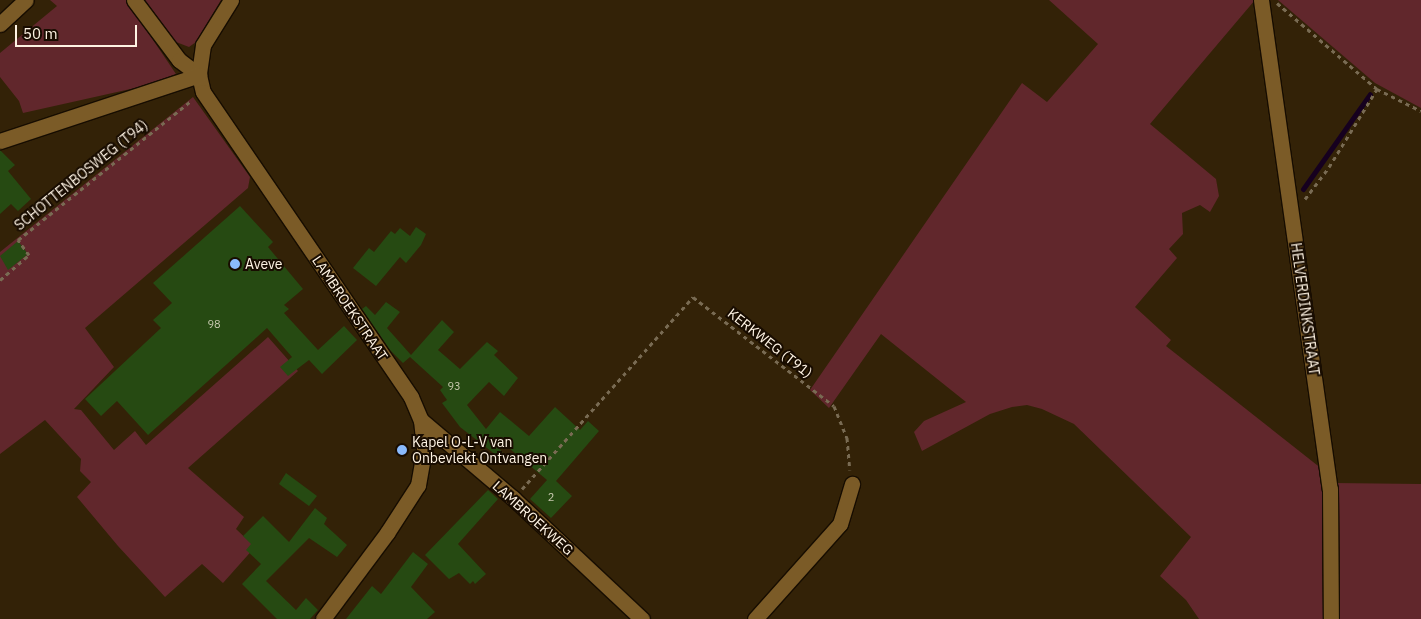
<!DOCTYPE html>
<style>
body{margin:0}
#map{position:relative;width:1421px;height:619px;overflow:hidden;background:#332207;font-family:"IBM Plex Sans",sans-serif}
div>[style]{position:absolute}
.green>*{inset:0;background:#61272c}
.stream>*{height:5px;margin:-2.5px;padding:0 2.5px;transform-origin:2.5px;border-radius:2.5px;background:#16001f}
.building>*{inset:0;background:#264a12}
.path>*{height:3px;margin-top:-1.5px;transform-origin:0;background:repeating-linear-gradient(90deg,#796b53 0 4px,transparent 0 8px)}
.roads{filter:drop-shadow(1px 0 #170d01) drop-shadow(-1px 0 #170d01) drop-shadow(0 1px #170d01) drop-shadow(0 -1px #170d01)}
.minor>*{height:15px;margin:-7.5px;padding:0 7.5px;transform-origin:7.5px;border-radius:7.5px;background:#7b5b27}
.dots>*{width:14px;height:14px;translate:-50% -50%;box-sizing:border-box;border:2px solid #180c00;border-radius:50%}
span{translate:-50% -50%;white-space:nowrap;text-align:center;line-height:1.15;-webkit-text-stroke:4px #180c00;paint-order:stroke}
.number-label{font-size:11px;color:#c8c9af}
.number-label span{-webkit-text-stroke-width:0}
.street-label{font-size:14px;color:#fef3e3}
.poi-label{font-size:14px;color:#fef3e3}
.left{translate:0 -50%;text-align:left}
.scale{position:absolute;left:15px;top:25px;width:122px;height:22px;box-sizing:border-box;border:2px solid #fef3e3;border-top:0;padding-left:6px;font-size:15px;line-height:18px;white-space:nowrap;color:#fef3e3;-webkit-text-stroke:4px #180c00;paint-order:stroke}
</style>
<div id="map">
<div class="green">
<i style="clip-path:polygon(50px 0,126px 0,176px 74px,144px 86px,23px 113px,19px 101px,0 77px,0 53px,57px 6px)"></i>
<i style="clip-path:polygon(145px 0,221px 0,196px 42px,189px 47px,176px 42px)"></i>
<i style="clip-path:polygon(1049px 0,1255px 0,1150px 124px,1216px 179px,1219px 196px,1210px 212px,1200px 205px,1182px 213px,1183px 234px,1169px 249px,1177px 258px,1135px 307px,1171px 340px,1166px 346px,1322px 469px,1326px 619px,1199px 619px,1186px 600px,1160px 576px,1191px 537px,1074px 424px,1042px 409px,1027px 405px,1012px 407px,990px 414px,922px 451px,914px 432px,924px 421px,966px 402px,881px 334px,829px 408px,810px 390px,1022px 83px,1047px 102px,1098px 44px)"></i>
<i style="clip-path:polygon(1278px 0,1421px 0,1421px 108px,1375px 83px)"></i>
<i style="clip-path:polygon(193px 97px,250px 177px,248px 188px,85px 328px,114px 367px,74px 409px,81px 410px,114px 450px,135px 431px,146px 445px,268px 337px,298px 371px,188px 468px,244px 517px,236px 529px,255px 547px,223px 583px,202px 564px,165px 597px,118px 546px,77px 497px,91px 482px,80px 471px,81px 459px,45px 420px,0 454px,0 252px)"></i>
<i style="clip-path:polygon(1334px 483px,1421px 484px,1421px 619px,1337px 619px)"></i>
</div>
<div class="stream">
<i style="left:1303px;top:189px;width:116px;rotate:-54.8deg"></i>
</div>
<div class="building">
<i style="clip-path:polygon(0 150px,15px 165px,8px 171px,31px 199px,18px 211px,11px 204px,0 214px)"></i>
<i style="clip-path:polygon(240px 206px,273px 242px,268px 247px,303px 289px,284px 305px,289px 309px,284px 313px,318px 350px,344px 326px,357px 340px,322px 374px,309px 360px,288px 376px,280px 367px,292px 357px,267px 328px,148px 435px,117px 401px,101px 416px,85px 399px,161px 328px,153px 320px,172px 303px,153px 283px)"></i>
<i style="clip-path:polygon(416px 227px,426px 234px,421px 245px,406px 263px,400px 257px,376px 286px,353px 268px,369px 248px,374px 252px,391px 231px,395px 234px,400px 228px,410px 236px)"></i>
<i style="clip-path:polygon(18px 241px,28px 254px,8px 270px,0 256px)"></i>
<i style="clip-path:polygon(386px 302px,400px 312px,387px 328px,411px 355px,442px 320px,454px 332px,438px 350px,460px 369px,487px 342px,498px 351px,494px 355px,518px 378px,504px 396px,489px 382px,467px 405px,486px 429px,500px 412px,529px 436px,555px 407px,580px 430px,588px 421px,599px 431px,556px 481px,572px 496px,551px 518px,530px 499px,547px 480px,503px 443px,496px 444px,505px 456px,501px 459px,460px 427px,442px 403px,447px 400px,440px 390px,443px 387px,410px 357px,403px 363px,390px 350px,362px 309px,366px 306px,375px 315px)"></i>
<i style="clip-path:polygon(286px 473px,317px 496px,309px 506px,279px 484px)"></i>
<i style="clip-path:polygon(488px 490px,498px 499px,458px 544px,486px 574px,475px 584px,473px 581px,470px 584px,459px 573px,449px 579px,425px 555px)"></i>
<i style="clip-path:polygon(315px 508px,327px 518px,324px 524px,347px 545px,337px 557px,309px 538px,266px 581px,296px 610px,306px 598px,318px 610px,310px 619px,277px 619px,242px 584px,261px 564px,246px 550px,251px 544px,243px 536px,263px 516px,289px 542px)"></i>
<i style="clip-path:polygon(413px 552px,428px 564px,411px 587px,435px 612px,427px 619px,346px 619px,372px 586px,381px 594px)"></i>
</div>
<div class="path">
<i style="left:1277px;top:3px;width:132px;rotate:40.7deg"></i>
<i style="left:1377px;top:89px;width:49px;rotate:26.6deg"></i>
<i style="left:1305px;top:199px;width:40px;rotate:-53deg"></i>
<i style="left:1329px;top:167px;width:92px;rotate:-58.4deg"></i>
<i style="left:0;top:280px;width:38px;rotate:-41deg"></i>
<i style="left:29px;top:255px;width:19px;rotate:-126deg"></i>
<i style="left:18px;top:240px;width:222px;rotate:-38.8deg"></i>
<i style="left:522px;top:489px;width:257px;rotate:-48.3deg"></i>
<i style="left:693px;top:297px;width:178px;rotate:37.7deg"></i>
<i style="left:834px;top:406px;width:35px;rotate:68deg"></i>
<i style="left:847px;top:438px;width:32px;rotate:85deg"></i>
</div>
<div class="roads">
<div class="minor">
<i style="left:134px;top:0;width:75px;rotate:53.1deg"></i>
<i style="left:179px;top:60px;width:25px;rotate:37deg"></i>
<i style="left:231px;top:0;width:53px;rotate:121.9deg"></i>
<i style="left:203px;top:45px;width:30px;rotate:98deg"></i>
<i style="left:199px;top:75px;width:17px;rotate:77deg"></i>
<i style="left:203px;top:92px;width:369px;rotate:55.7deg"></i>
<i style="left:411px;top:397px;width:25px;rotate:67deg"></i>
<i style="left:421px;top:420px;width:31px;rotate:84deg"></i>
<i style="left:424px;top:451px;width:35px;rotate:100deg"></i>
<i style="left:418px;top:485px;width:57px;rotate:122.9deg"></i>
<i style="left:387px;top:533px;width:107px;rotate:126.7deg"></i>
<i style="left:1261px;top:0;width:494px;rotate:82deg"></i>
<i style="left:1330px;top:489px;width:130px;rotate:89.6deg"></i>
<i style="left:0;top:24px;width:35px;rotate:-43deg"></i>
<i style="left:0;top:141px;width:210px;rotate:-18.3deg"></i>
<i style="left:421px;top:420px;width:121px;rotate:40.3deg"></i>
<i style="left:513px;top:498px;width:177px;rotate:43.2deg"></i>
<i style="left:755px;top:619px;width:127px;rotate:-48.2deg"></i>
<i style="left:840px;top:524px;width:42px;rotate:-73.3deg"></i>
</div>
</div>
<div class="dots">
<i style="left:235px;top:264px;background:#8abafc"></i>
<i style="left:402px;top:450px;background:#8abafc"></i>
</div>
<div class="number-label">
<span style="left:214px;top:324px">98</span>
<span style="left:454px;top:386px">93</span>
<span style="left:551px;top:497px">2</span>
</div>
<div class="street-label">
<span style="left:81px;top:175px;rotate:-39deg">SCHOTTENBOSWEG (T94)</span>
<span style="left:350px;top:308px;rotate:56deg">LAMBROEKSTRAAT</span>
<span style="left:1305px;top:309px;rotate:82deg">HELVERDINKSTRAAT</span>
<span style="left:770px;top:343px;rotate:38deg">KERKWEG (T91)</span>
<span style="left:533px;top:518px;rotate:42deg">LAMBROEKWEG</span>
</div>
<div class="poi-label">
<span class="left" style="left:245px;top:264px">Aveve</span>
<span class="left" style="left:412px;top:450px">Kapel O-L-V van<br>Onbevlekt Ontvangen</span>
</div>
<div class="scale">50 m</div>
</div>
